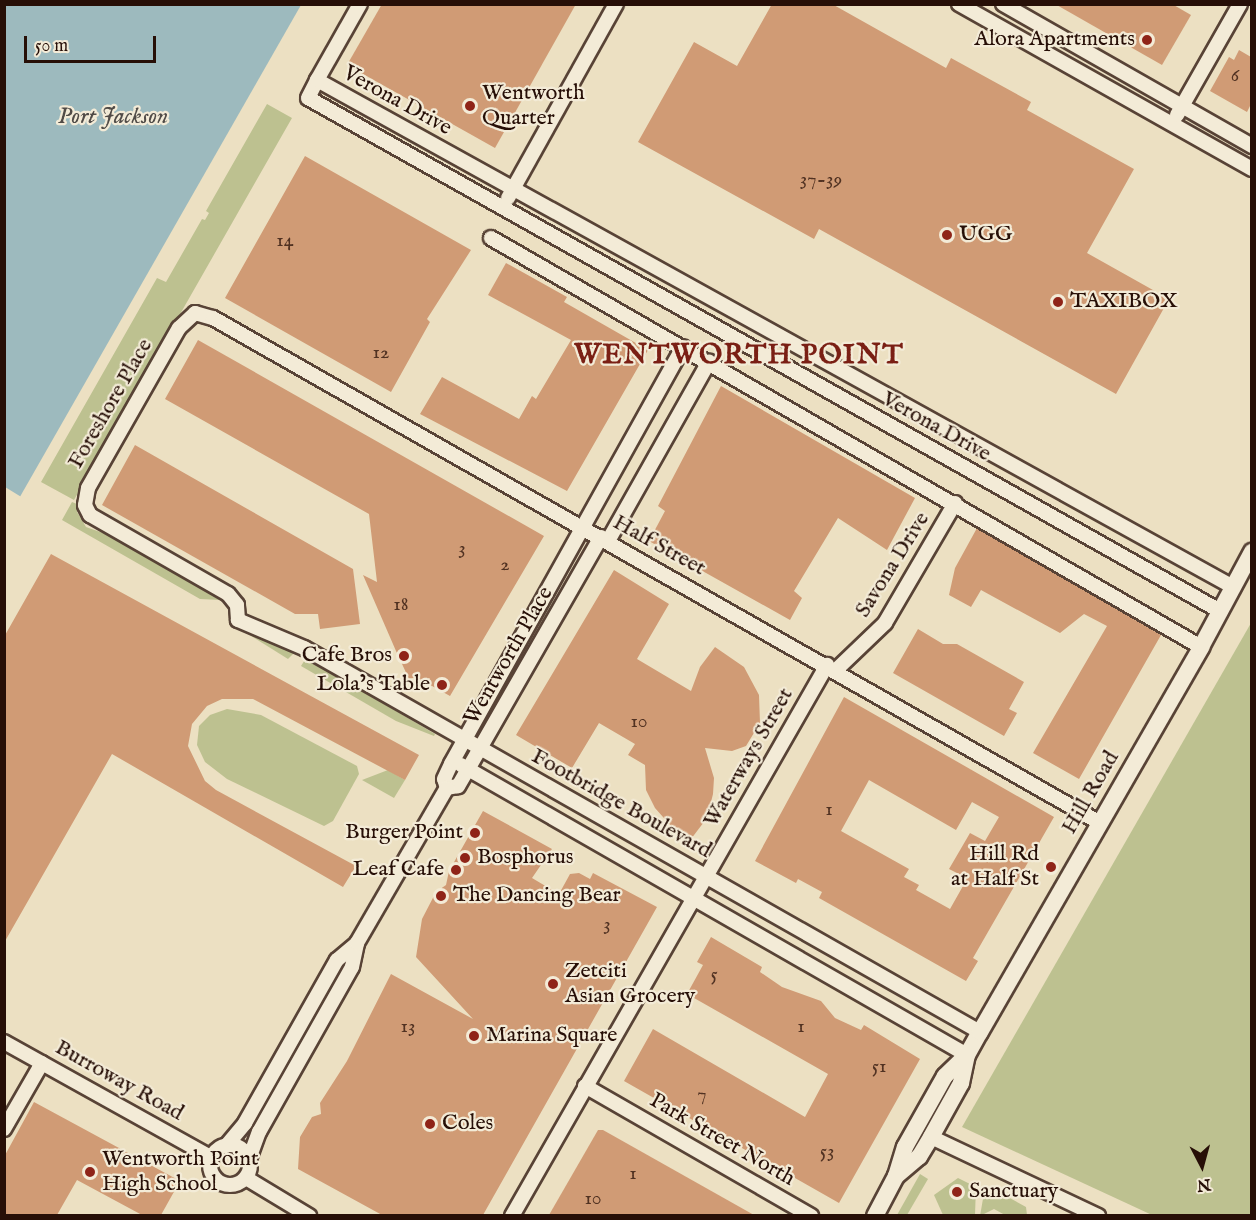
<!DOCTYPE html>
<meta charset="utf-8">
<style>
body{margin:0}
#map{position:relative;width:1256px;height:1220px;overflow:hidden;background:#ece0c2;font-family:"IM FELL English",serif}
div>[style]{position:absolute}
.green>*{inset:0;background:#bdc190}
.water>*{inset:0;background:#9dbabe}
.pier>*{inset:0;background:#ece0c2}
.building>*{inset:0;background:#d09b75}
.roads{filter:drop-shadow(2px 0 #584336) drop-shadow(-2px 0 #584336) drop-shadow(0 2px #584336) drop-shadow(0 -2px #584336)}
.minor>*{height:14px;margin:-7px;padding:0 7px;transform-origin:7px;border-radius:7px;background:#f3ebd7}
.minor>.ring{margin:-7px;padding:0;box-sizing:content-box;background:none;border:14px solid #f3ebd7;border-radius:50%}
.tertiary>*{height:16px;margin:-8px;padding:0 8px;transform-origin:8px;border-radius:8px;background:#f3ebd7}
.dots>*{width:16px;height:16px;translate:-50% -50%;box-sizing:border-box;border:3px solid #f3ebd7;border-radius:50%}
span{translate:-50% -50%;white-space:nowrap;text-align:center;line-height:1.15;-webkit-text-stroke:4.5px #f3ebd7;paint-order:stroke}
.number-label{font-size:20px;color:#513222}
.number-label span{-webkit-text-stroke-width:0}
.poi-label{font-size:22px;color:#270f07}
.right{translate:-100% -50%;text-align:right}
.left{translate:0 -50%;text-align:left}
.street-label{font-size:22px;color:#270f07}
.water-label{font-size:24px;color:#504b47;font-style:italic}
.district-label{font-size:28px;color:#7a1f14;font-weight:700;letter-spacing:1.5px}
.frame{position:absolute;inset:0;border:6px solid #270f07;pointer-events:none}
.north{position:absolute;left:1172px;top:1136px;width:60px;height:60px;-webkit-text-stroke:4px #f3ebd7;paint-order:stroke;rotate:174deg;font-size:16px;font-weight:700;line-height:24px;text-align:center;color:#270f07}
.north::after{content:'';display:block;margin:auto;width:21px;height:27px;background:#270f07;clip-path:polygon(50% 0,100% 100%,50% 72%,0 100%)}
.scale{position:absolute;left:24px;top:36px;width:132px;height:27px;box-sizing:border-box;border:3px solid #270f07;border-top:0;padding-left:8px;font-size:18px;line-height:21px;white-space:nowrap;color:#270f07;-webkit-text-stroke:4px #f3ebd7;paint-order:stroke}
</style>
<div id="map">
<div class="green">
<i style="clip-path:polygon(267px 104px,292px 118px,74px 500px,41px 482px,157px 278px,166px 282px,202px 219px,205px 220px,209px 213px,206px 211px)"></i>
<i style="clip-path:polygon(72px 502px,77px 504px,77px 512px,86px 527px,120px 539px,219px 596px,220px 600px,200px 599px,62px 520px)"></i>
<i style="clip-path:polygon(1251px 623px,1251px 1215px,1152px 1215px,962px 1127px)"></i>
<i style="clip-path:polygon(240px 629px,249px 632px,294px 653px,288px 659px)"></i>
<i style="clip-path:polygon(306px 658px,435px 734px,434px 736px,396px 721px,301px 666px)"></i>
<i style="clip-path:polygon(227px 709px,261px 715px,357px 766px,359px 774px,333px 821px,324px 826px,227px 779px,205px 762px,197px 745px,199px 726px,210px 715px)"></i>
<i style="clip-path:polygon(388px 770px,405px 780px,394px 798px,362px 780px)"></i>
<i style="clip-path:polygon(920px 1174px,928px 1179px,907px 1215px,897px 1215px)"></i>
<i style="clip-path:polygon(958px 1178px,976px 1187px,975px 1215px,943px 1215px,934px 1195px)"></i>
<i style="clip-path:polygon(995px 1190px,1026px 1207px,1027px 1215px,1005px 1215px,994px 1209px,980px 1216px,984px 1193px)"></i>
</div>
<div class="water">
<i style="clip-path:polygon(5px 5px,301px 5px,5px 523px)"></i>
</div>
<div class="pier">
<i style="clip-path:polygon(5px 487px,23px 498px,7px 525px,5px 523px)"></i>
</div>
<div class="building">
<i style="clip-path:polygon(382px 4px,576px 4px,495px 148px,347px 65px)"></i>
<i style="clip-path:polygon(772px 4px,832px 4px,946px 68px,951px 58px,1031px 102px,1027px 110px,1134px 169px,1087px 253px,1169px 299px,1116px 394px,819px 229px,814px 239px,638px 142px,694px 42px,737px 66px)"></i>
<i style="clip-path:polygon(1055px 4px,1172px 4px,1191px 15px,1162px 65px)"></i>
<i style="clip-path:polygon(1239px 50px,1251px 57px,1251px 104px,1247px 112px,1210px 91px,1229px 57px,1234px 60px)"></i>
<i style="clip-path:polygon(305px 156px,471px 250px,427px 319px,430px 322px,391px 392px,225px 298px)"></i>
<i style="clip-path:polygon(506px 263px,567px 297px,564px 302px,648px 350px,567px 491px,420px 414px,442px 377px,519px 419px,532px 396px,536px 399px,571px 340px,488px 295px)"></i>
<i style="clip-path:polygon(198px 340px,544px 536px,450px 696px,416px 677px,409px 679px,396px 651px,363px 575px,377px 582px,369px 514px,165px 399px)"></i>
<i style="clip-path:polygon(721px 386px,915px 498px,887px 550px,838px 518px,794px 591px,802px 598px,790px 620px,649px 541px,665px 511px,658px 506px)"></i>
<i style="clip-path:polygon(135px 445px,353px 569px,360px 624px,320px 629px,318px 614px,295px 614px,102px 505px)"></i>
<i style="clip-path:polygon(977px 528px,1161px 635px,1079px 779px,1033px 753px,1107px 626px,1084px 614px,1060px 633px,981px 590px,971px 607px,949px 595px,955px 568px)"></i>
<i style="clip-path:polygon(51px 554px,419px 755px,405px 780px,253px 699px,222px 699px,207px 706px,192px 724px,188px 746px,205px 781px,216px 790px,356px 866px,343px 887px,112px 754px,4px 943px,4px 637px)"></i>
<i style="clip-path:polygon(614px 570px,669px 604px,637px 659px,691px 691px,700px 667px,715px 647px,744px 667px,759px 695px,760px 723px,746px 746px,732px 751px,705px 748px,714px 778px,713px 794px,707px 818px,691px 839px,671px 826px,655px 808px,646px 790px,645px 765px,628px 755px,635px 744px,599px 723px,572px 768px,516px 735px)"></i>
<i style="clip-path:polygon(918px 629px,943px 644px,957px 644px,1024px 682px,1009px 709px,1017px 713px,1004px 736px,893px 673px)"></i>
<i style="clip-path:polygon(evenodd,844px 697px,1054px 817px,973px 958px,978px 961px,966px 981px,819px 898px,822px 892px,798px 879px,796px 883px,755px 861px,844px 697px,869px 780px,956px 830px,972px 802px,999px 817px,985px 841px,970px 833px,949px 869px,959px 874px,955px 881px,963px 886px,950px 909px,916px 890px,919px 885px,904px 877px,909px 869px,841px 831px,869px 780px)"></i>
<i style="clip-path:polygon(483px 811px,552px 849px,532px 878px,559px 894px,570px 874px,579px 873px,590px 879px,593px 873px,657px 907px,483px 1215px,382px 1215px,298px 1169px,300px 1137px,312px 1117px,321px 1114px,320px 1103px,347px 1061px,391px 974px,473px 1019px,416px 957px,422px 919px,436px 892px,446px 885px,449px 871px)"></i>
<i style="clip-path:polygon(711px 937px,762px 967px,760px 972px,782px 987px,821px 1001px,835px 1018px,861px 1030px,864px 1025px,920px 1059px,839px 1203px,624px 1081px,653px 1029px,805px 1117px,828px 1074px,687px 994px,703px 965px,697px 962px)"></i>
<i style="clip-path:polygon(34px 1102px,180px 1181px,161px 1215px,142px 1215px,77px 1180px,57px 1215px,4px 1215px,4px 1157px)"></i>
<i style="clip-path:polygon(598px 1130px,603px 1130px,754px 1215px,549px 1215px)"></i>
</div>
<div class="roads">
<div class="minor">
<i style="left:959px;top:4px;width:336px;rotate:29.4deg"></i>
<i style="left:1003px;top:4px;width:287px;rotate:29.7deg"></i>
<i style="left:317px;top:80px;width:87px;rotate:-60.5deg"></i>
<i style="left:1177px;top:115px;width:128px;rotate:-60.4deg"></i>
<i style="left:508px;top:198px;width:222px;rotate:-60.9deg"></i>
<i style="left:491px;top:238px;width:819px;rotate:29.94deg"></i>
<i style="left:601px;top:537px;width:267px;rotate:119.8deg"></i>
<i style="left:468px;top:769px;width:20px;rotate:120deg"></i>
<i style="left:458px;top:786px;width:11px;rotate:170deg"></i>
<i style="left:447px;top:788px;width:9px;rotate:-108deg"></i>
<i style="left:444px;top:779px;width:17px;rotate:-65deg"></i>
<i style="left:451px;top:764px;width:477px;rotate:-60.9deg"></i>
<i style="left:608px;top:541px;width:206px;rotate:-60.6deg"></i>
<i style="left:1220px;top:611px;width:1046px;rotate:-150.64deg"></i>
<i style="left:308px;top:98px;width:20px;rotate:-63deg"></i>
<i style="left:317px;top:80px;width:1047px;rotate:28.96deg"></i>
<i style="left:836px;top:670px;width:68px;rotate:-43.8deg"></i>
<i style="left:885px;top:623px;width:139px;rotate:-59.7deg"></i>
<i style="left:461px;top:765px;width:583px;rotate:29.82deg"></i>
<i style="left:980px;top:1032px;width:777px;rotate:-150.4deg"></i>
<i style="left:304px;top:648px;width:72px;rotate:-157deg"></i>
<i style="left:238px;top:620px;width:15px;rotate:-94deg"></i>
<i style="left:237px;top:605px;width:14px;rotate:-129deg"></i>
<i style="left:228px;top:594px;width:159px;rotate:-150.2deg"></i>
<i style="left:90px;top:515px;width:11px;rotate:-117deg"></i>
<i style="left:85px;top:505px;width:17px;rotate:-80deg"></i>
<i style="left:88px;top:488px;width:184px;rotate:-60.4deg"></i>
<i style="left:179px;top:328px;width:22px;rotate:-43deg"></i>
<i style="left:195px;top:313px;width:19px;rotate:16deg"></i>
<i style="left:213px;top:318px;width:1021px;rotate:29.65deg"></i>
<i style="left:4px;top:1042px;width:238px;rotate:29.1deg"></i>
<i style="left:585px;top:1086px;width:261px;rotate:29.9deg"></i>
<i style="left:4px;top:1129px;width:76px;rotate:-60.1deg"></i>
<i style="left:931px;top:1137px;width:185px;rotate:25.3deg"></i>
<i class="ring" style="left:210px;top:1145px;width:26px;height:26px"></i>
<i style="left:226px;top:1146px;width:30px;rotate:-50deg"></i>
<i style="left:245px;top:1123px;width:187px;rotate:-60.6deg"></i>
<i style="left:337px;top:960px;width:26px;rotate:-40deg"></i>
<i style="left:249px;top:1159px;width:29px;rotate:-70deg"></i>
<i style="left:259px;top:1132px;width:189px;rotate:-60.6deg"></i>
<i style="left:352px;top:967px;width:25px;rotate:-78deg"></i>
<i style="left:357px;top:943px;width:179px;rotate:-59.9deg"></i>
<i style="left:246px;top:1178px;width:74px;rotate:31.1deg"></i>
<i style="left:512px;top:1216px;width:635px;rotate:-60.24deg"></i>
</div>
<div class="tertiary">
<i style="left:896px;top:1176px;width:30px;rotate:-40deg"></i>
<i style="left:919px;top:1157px;width:23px;rotate:-59deg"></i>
<i style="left:931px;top:1137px;width:62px;rotate:-60.9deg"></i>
<i style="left:961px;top:1083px;width:29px;rotate:-78deg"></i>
<i style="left:967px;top:1055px;width:26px;rotate:-61deg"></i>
<i style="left:980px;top:1032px;width:444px;rotate:-60.1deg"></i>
<i style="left:1201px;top:647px;width:108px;rotate:-61.8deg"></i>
<i style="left:875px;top:1216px;width:45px;rotate:-62.3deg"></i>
<i style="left:896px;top:1176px;width:30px;rotate:-73deg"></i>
<i style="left:905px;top:1147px;width:81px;rotate:-60.6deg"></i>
<i style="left:945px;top:1076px;width:30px;rotate:-44deg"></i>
</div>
</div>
<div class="dots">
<i style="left:1147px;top:40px;background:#8f2418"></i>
<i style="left:470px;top:106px;background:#8f2418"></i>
<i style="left:947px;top:235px;background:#8f2418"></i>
<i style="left:1058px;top:302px;background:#8f2418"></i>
<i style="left:404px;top:656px;background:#8f2418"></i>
<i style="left:442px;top:685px;background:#8f2418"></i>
<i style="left:475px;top:833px;background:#8f2418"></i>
<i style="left:465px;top:858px;background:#8f2418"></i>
<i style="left:1051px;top:867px;background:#8f2418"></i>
<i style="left:456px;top:870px;background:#8f2418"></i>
<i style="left:441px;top:896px;background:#8f2418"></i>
<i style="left:553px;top:984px;background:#8f2418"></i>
<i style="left:474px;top:1036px;background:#8f2418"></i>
<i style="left:430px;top:1124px;background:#8f2418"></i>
<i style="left:90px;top:1172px;background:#8f2418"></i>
<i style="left:957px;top:1192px;background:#8f2418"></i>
</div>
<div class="number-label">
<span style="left:1235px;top:75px">6</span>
<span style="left:821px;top:179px">37-39</span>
<span style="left:285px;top:240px">14</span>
<span style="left:381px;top:352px">12</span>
<span style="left:462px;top:548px">3</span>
<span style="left:505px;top:564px">2</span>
<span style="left:401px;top:604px">18</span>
<span style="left:639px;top:721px">10</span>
<span style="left:829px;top:809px">1</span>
<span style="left:607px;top:924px">3</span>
<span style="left:714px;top:974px">5</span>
<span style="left:408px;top:1026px">13</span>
<span style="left:801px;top:1026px">1</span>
<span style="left:879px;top:1066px">51</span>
<span style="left:702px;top:1094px">7</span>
<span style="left:827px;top:1151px">53</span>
<span style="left:633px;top:1173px">1</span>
<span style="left:593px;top:1198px">10</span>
</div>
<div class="poi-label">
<span class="right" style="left:1135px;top:40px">Alora Apartments</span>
<span class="left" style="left:482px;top:106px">Wentworth<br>Quarter</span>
<span class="left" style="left:959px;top:235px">UGG</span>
<span class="left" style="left:1070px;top:302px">TAXIBOX</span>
<span class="right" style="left:392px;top:656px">Cafe Bros</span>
<span class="right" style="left:430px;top:685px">Lola’s Table</span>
<span class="right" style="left:463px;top:833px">Burger Point</span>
<span class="right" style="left:1039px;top:867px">Hill Rd<br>at Half St</span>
<span class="left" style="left:477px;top:858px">Bosphorus</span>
<span class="right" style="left:444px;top:870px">Leaf Cafe</span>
<span class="left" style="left:453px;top:896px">The Dancing Bear</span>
<span class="left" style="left:565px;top:984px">Zetciti<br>Asian Grocery</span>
<span class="left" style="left:486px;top:1036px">Marina Square</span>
<span class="left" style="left:442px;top:1124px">Coles</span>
<span class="left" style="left:102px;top:1172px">Wentworth Point<br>High School</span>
<span class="left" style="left:969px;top:1192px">Sanctuary</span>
</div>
<div class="street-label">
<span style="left:397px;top:101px;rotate:29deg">Verona Drive</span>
<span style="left:111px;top:404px;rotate:-60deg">Foreshore Place</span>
<span style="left:936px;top:427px;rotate:29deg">Verona Drive</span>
<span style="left:659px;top:546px;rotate:29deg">Half Street</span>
<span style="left:893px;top:565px;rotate:-58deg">Savona Drive</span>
<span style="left:509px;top:656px;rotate:-60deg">Wentworth Place</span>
<span style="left:749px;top:758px;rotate:-60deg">Waterways Street</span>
<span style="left:1091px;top:793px;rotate:-60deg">Hill Road</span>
<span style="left:621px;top:804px;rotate:29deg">Footbridge Boulevard</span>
<span style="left:119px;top:1081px;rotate:29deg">Burroway Road</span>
<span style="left:722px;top:1140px;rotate:30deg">Park Street North</span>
</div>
<div class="water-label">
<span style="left:113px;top:117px">Port Jackson</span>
</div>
<div class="district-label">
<span style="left:739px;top:356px">WENTWORTH POINT</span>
</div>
<div class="frame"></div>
<div class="north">N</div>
<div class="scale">50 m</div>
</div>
